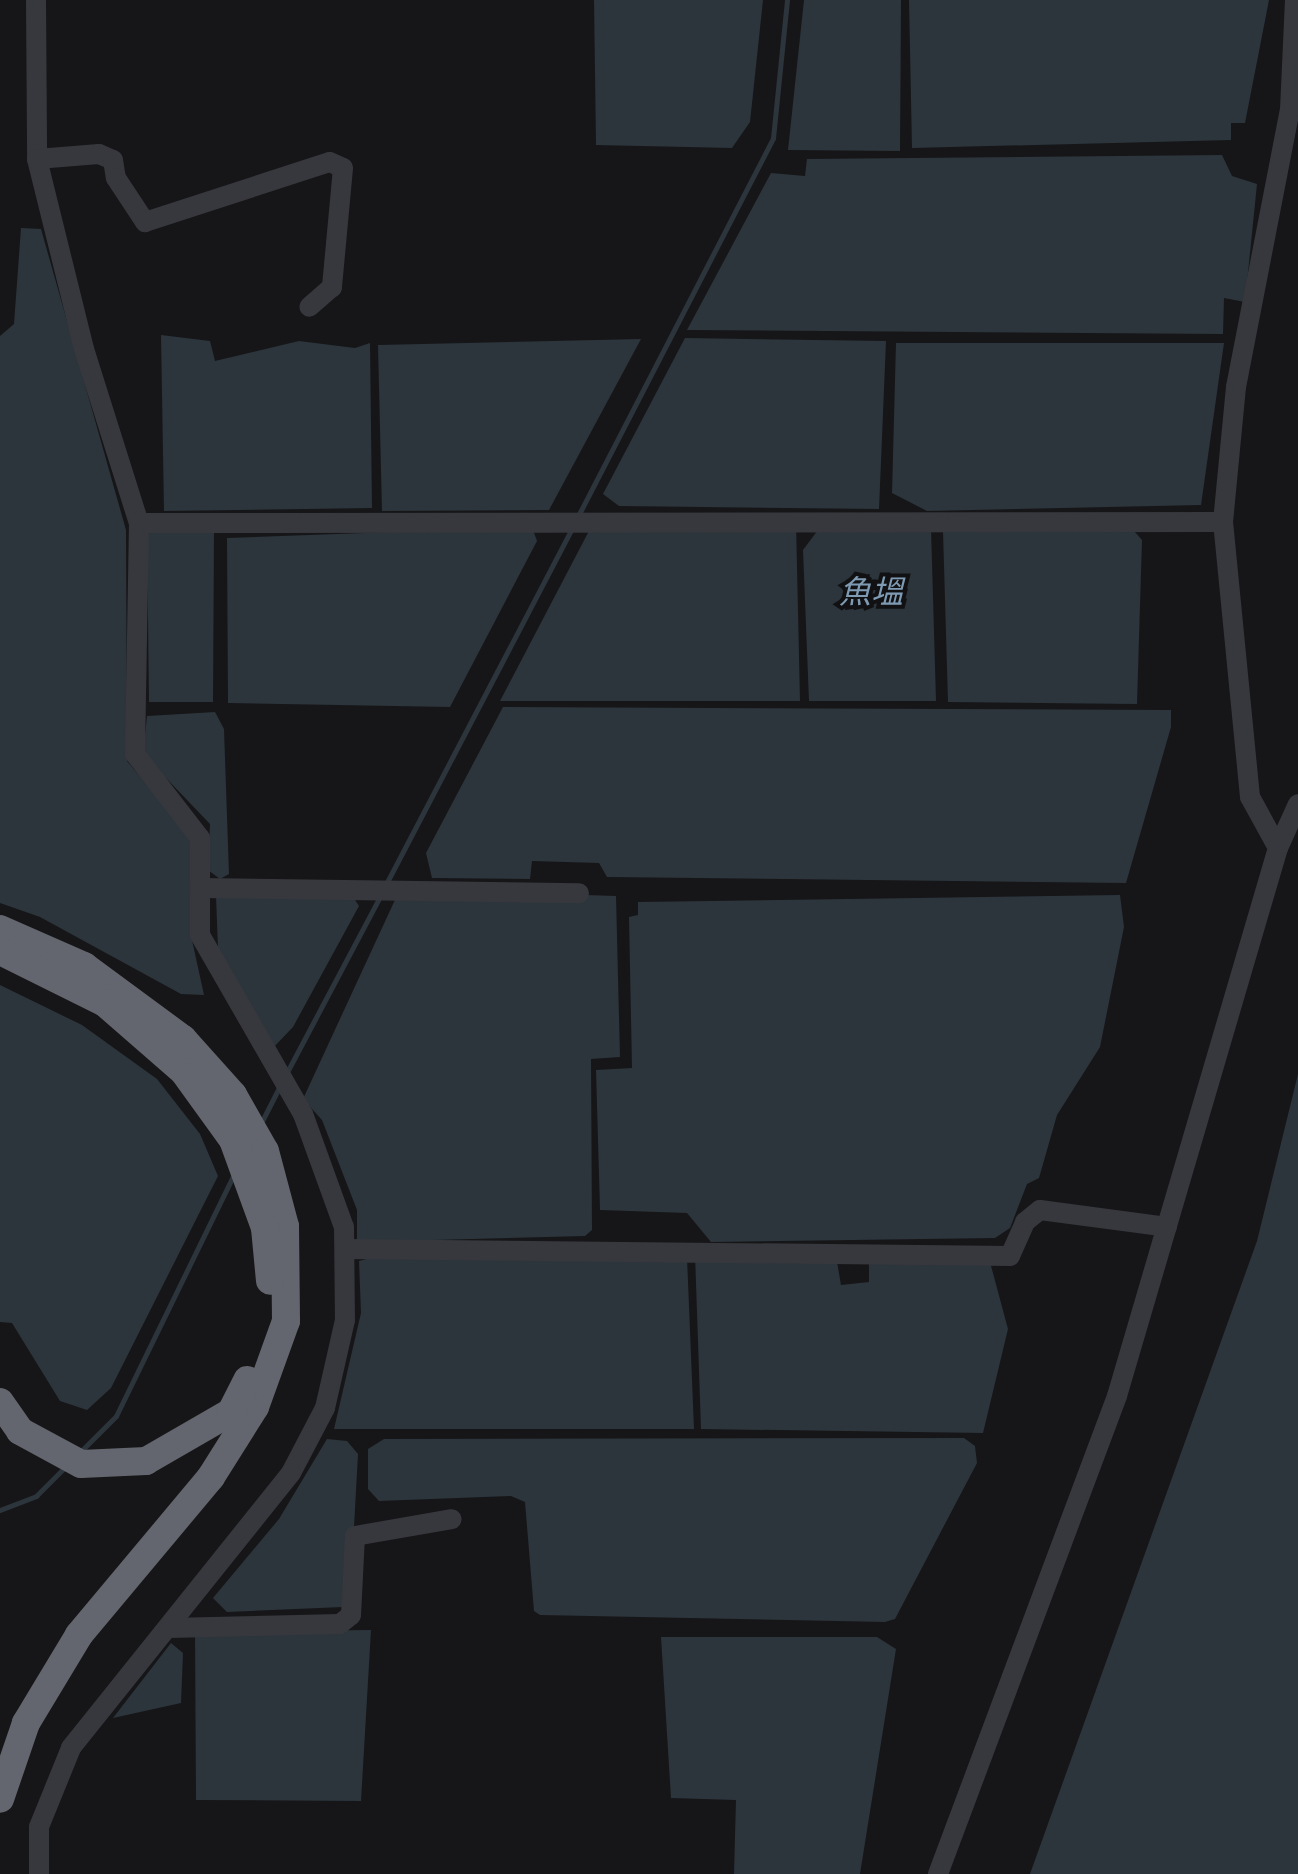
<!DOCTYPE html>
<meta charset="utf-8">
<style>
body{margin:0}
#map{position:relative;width:1298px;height:1874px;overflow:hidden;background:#161618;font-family:Signika,"Noto Sans TC",sans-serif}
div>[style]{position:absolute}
.water>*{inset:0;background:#2c353c}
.stream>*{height:5px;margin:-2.5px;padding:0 2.5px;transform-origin:2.5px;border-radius:2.5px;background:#2c353c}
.minor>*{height:20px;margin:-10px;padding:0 10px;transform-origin:10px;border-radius:10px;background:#37383d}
.highway>*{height:28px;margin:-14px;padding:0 14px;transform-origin:14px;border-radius:14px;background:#63666e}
span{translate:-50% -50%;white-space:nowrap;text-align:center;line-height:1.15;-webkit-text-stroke:8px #111113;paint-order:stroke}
.water-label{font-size:32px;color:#7f9bb3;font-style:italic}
</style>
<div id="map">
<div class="water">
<i style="clip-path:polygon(594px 0,763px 0,750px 122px,732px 148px,596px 145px)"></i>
<i style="clip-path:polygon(804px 0,901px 0,900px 151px,788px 150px)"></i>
<i style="clip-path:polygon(909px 0,1269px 0,1245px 123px,1231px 123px,1231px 140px,912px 148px)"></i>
<i style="clip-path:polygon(1222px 155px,1232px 176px,1257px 184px,1245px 302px,1224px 298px,1223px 334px,687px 330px,771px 173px,805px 176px,807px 159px)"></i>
<i style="clip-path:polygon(21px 228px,41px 229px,126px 530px,127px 761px,194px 841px,192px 940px,204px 995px,181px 994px,40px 917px,0 903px,0 336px,14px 324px)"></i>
<i style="clip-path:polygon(161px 335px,210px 341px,215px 361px,299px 341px,355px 348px,370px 343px,372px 508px,164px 511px)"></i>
<i style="clip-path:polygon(685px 338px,886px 341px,879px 509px,619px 506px,603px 494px)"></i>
<i style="clip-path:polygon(641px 339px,549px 510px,382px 511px,378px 345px)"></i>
<i style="clip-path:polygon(896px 343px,1224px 343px,1201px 505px,927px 511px,892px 493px)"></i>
<i style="clip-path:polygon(796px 522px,800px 701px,500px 701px,590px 529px)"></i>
<i style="clip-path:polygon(1126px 522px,1142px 540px,1137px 704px,948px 702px,943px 531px)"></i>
<i style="clip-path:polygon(821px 526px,931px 528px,936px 701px,809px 701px,803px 550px)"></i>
<i style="clip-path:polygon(532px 527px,537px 541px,450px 707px,228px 703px,227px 538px)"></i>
<i style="clip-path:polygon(214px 530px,213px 702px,149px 702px,147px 532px)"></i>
<i style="clip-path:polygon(503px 707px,1171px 710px,1171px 727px,1126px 883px,607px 877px,599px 863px,532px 861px,530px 879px,432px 878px,426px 853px)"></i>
<i style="clip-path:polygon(215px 712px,224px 729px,229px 874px,220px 879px,208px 870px,210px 824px,143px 754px,147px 716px)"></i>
<i style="clip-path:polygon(348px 889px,359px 906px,293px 1027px,271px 1050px,218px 948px,216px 896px)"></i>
<i style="clip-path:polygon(400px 889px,616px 896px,620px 1057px,591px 1059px,592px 1230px,585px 1236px,357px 1242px,357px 1210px,322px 1120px,303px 1099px)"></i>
<i style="clip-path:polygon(1120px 895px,1124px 927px,1100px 1047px,1057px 1115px,1039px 1178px,1027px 1184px,1010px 1228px,995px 1238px,711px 1242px,687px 1213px,600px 1210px,596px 1070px,632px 1068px,629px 917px,638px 915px,638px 902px)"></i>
<i style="clip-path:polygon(0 985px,82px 1025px,157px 1079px,200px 1134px,218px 1176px,111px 1388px,87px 1410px,60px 1401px,12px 1323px,0 1322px)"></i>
<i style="clip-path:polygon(1298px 1074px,1298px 1874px,1030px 1874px,1257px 1241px)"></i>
<i style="clip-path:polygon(695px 1254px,836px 1256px,841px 1285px,869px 1282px,869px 1258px,990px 1262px,1008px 1329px,983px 1433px,701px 1429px)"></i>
<i style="clip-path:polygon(378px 1256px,687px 1257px,694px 1429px,334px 1429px,361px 1313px,359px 1261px)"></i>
<i style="clip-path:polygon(964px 1438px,975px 1446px,977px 1463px,895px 1619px,885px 1622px,540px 1615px,534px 1611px,525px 1502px,511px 1496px,379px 1501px,368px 1489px,368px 1449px,384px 1439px)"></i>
<i style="clip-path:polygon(327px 1439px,347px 1441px,358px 1454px,350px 1601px,343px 1607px,227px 1612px,213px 1598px,279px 1519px)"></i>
<i style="clip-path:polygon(371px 1630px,361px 1801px,196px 1800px,195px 1632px)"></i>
<i style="clip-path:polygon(661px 1637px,877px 1637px,896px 1649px,860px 1874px,734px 1874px,736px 1800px,671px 1798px)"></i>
<i style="clip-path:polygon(171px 1643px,183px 1653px,181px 1703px,113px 1718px)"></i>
</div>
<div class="stream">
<i style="left:578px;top:516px;width:425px;rotate:-62.7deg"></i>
<i style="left:773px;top:138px;width:139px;rotate:-84.2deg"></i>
<i style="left:386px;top:884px;width:399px;rotate:-62.4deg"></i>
<i style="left:286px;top:1074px;width:199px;rotate:-62.1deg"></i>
<i style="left:261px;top:1123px;width:39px;rotate:-63deg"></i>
<i style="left:80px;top:1452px;width:51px;rotate:-45deg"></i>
<i style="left:116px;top:1416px;width:271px;rotate:-64deg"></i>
<i style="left:0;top:1510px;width:39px;rotate:-21deg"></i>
<i style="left:36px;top:1496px;width:41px;rotate:-45deg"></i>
</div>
<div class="minor">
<i style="left:36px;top:0;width:159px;rotate:89.6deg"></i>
<i style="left:37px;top:159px;width:196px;rotate:76.1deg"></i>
<i style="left:84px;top:349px;width:182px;rotate:72.5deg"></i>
<i style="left:139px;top:523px;width:231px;rotate:91deg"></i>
<i style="left:135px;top:754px;width:106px;rotate:52.3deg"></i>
<i style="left:200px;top:838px;width:97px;rotate:90deg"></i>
<i style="left:200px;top:935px;width:207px;rotate:60.1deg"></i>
<i style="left:303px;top:1114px;width:120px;rotate:70.1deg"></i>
<i style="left:344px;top:1227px;width:93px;rotate:89.4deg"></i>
<i style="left:345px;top:1320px;width:90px;rotate:102.8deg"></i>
<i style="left:325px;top:1408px;width:73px;rotate:117.6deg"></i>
<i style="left:291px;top:1473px;width:352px;rotate:128.7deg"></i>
<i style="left:71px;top:1748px;width:85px;rotate:112.1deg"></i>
<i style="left:39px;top:1827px;width:47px;rotate:90deg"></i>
<i style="left:37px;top:159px;width:62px;rotate:-4.6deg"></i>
<i style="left:99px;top:154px;width:15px;rotate:23deg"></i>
<i style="left:113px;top:160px;width:18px;rotate:81deg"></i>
<i style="left:116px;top:178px;width:53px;rotate:56.6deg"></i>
<i style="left:145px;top:222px;width:194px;rotate:-18deg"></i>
<i style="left:330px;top:162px;width:14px;rotate:25deg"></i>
<i style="left:343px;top:168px;width:120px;rotate:95.3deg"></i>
<i style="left:332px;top:287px;width:30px;rotate:139deg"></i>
<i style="left:139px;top:523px;width:1084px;rotate:-0.05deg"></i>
<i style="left:1278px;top:848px;width:58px;rotate:-118.8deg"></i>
<i style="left:1250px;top:797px;width:276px;rotate:-95.6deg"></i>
<i style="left:1223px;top:522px;width:136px;rotate:-84.5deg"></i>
<i style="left:1236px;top:387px;width:282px;rotate:-79deg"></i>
<i style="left:1290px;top:110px;width:110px;rotate:-87.4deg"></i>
<i style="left:200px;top:888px;width:379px;rotate:0.8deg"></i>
<i style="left:345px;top:1249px;width:665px;rotate:0.6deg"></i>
<i style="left:1010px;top:1256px;width:37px;rotate:-66deg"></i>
<i style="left:1025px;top:1222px;width:19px;rotate:-39deg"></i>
<i style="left:1040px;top:1210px;width:128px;rotate:7.6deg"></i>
<i style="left:169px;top:1628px;width:171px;rotate:-1.3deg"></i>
<i style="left:340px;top:1624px;width:14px;rotate:-39deg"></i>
<i style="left:351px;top:1615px;width:79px;rotate:-87.1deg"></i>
<i style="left:355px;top:1536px;width:98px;rotate:-9.9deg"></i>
<i style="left:938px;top:1874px;width:510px;rotate:-69.47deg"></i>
<i style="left:1117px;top:1396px;width:571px;rotate:-73.63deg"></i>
<i style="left:1278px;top:848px;width:48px;rotate:-65.6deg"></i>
</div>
<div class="highway">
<i style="left:0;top:929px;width:92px;rotate:23.8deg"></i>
<i style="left:84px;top:966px;width:123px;rotate:36.4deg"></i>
<i style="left:183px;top:1039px;width:75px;rotate:48.2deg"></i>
<i style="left:233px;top:1095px;width:64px;rotate:60.3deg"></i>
<i style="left:265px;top:1151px;width:78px;rotate:75.1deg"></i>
<i style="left:285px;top:1226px;width:95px;rotate:89.4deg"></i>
<i style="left:286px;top:1321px;width:91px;rotate:109.8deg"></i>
<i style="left:255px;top:1407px;width:83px;rotate:122.2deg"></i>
<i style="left:211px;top:1477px;width:206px;rotate:129.9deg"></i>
<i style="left:79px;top:1635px;width:103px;rotate:121.1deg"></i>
<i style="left:26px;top:1723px;width:80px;rotate:108.9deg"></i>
<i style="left:0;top:951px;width:117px;rotate:26.3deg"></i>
<i style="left:105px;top:1003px;width:105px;rotate:41.1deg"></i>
<i style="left:184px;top:1072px;width:84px;rotate:54.2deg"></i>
<i style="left:233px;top:1140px;width:94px;rotate:70deg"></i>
<i style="left:265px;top:1228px;width:53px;rotate:84.6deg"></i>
<i style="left:0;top:1402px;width:35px;rotate:55deg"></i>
<i style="left:20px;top:1431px;width:69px;rotate:28.4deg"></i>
<i style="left:81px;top:1464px;width:65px;rotate:-2.6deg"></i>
<i style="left:146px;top:1461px;width:98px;rotate:-30deg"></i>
<i style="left:231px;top:1412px;width:36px;rotate:-63deg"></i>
</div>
<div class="water-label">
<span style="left:871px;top:593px">魚塭</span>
</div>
</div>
